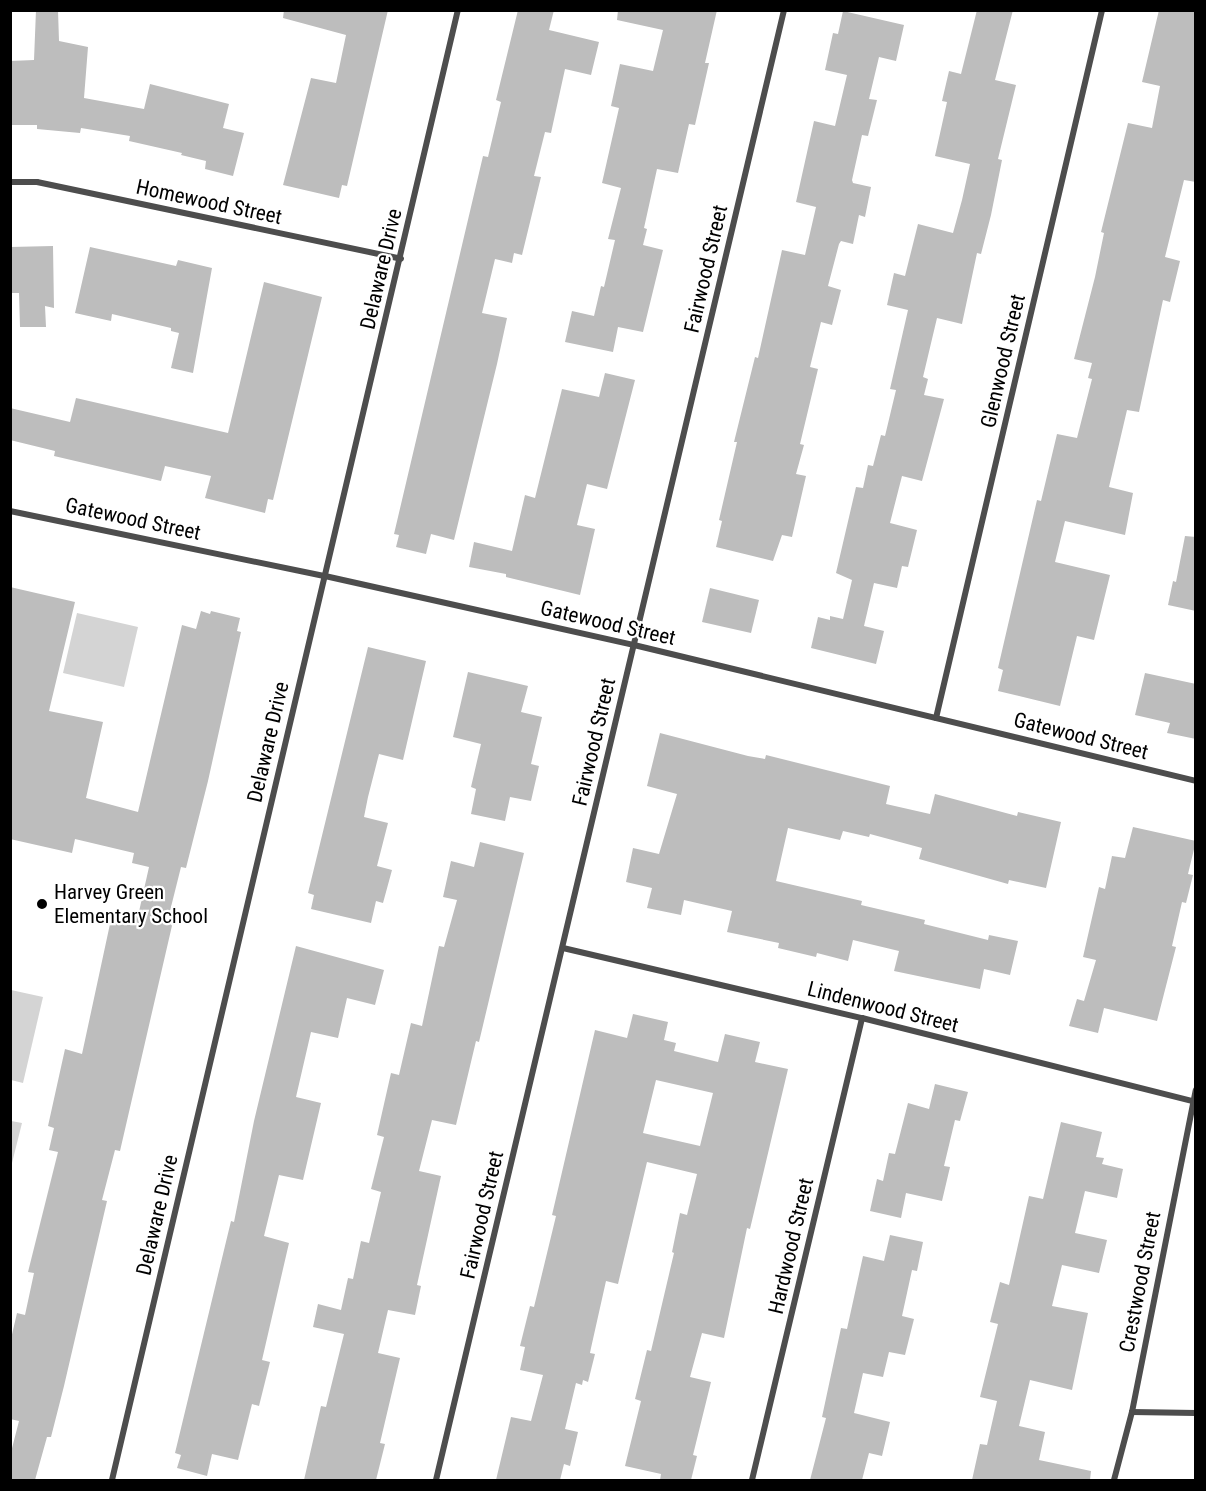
<!DOCTYPE html>
<style>
body{margin:0}
#map{position:relative;width:1206px;height:1491px;overflow:hidden;background:#fff;font-family:"Roboto Condensed",sans-serif}
div>[style]{position:absolute}
.green>*{inset:0;background:#d4d4d4}
.building>*{inset:0;background:#bdbdbd}
.street>*{height:6px;margin:-3px;padding:0 3px;transform-origin:3px;border-radius:3px;background:#4d4d4d}
.dots>*{width:16px;height:16px;translate:-50% -50%;box-sizing:border-box;border:3px solid #fff;border-radius:50%}
span{translate:-50% -50%;white-space:nowrap;text-align:center;line-height:1.15;-webkit-text-stroke:4.5px #fff;paint-order:stroke}
.street-label{font-size:21px;color:#000}
.poi-label{font-size:21px;color:#000}
.left{translate:0 -50%;text-align:left}
.frame{position:absolute;inset:0;border:12px solid #000;pointer-events:none}
</style>
<div id="map">
<div class="green">
<i style="clip-path:polygon(77px 613px,138px 627px,124px 687px,63px 673px)"></i>
<i style="clip-path:polygon(11px 990px,43px 997px,23px 1083px,11px 1080px)"></i>
<i style="clip-path:polygon(11px 1121px,22px 1123px,11px 1167px,10px 1121px)"></i>
</div>
<div class="building">
<i style="clip-path:polygon(36px 10px,58px 10px,59px 41px,88px 47px,84px 98px,144px 109px,150px 84px,229px 104px,223px 128px,244px 133px,233px 176px,205px 169px,206px 161px,181px 155px,182px 153px,129px 141px,130px 136px,81px 128px,80px 133px,37px 129px,37px 125px,10px 125px,10px 61px,34px 60px)"></i>
<i style="clip-path:polygon(284px 10px,388px 10px,347px 186px,342px 185px,339px 198px,283px 185px,311px 78px,336px 83px,346px 35px,283px 18px)"></i>
<i style="clip-path:polygon(518px 10px,554px 10px,549px 30px,599px 42px,591px 75px,565px 69px,551px 133px,545px 132px,534px 176px,541px 177px,522px 255px,514px 253px,512px 263px,495px 259px,482px 313px,507px 318px,497px 364px,454px 540px,431px 534px,426px 554px,396px 547px,399px 535px,394px 534px,483px 156px,488px 157px,501px 102px,496px 100px)"></i>
<i style="clip-path:polygon(618px 10px,717px 10px,705px 63px,709px 63px,695px 125px,689px 124px,678px 173px,657px 169px,644px 228px,647px 229px,643px 245px,663px 250px,643px 332px,618px 327px,613px 352px,565px 342px,572px 311px,594px 316px,601px 286px,604px 287px,615px 240px,608px 239px,621px 188px,602px 183px,619px 108px,611px 106px,620px 64px,653px 71px,663px 30px,617px 20px)"></i>
<i style="clip-path:polygon(977px 10px,1013px 10px,995px 80px,1016px 85px,998px 159px,1002px 160px,991px 215px,981px 254px,977px 253px,962px 324px,937px 318px,923px 377px,928px 379px,924px 395px,944px 399px,922px 481px,902px 476px,890px 523px,917px 530px,908px 567px,902px 566px,897px 588px,874px 583px,864px 626px,884px 631px,876px 664px,811px 648px,818px 617px,830px 620px,830px 616px,843px 619px,852px 580px,836px 573px,856px 487px,863px 488px,868px 465px,873px 466px,881px 435px,885px 436px,896px 390px,890px 389px,908px 310px,887px 305px,894px 273px,905px 276px,918px 224px,953px 233px,962px 200px,970px 164px,935px 156px,947px 102px,942px 101px,949px 71px,961px 74px)"></i>
<i style="clip-path:polygon(1159px 10px,1196px 10px,1196px 182px,1184px 180px,1165px 257px,1180px 261px,1170px 302px,1163px 300px,1139px 412px,1127px 410px,1109px 487px,1133px 493px,1125px 535px,1065px 521px,1055px 562px,1110px 575px,1094px 640px,1077px 636px,1060px 706px,998px 691px,1003px 670px,998px 668px,1037px 500px,1041px 501px,1057px 434px,1077px 438px,1092px 379px,1088px 378px,1092px 363px,1074px 359px,1095px 277px,1104px 233px,1101px 232px,1128px 123px,1152px 128px,1160px 86px,1142px 82px)"></i>
<i style="clip-path:polygon(843px 11px,904px 25px,896px 61px,879px 57px,869px 99px,877px 100px,868px 136px,862px 135px,852px 180px,853px 183px,871px 187px,865px 217px,859px 215px,853px 244px,841px 241px,839px 244px,828px 286px,841px 290px,832px 325px,821px 322px,810px 367px,818px 369px,800px 444px,804px 445px,796px 474px,806px 476px,792px 537px,782px 535px,773px 561px,716px 547px,722px 521px,719px 520px,737px 442px,734px 442px,755px 357px,758px 358px,782px 250px,805px 255px,816px 207px,796px 202px,814px 121px,835px 126px,847px 75px,825px 70px,833px 33px,838px 34px)"></i>
<i style="clip-path:polygon(53px 246px,54px 308px,45px 306px,46px 327px,20px 327px,19px 293px,10px 293px,10px 247px)"></i>
<i style="clip-path:polygon(90px 247px,176px 266px,178px 260px,212px 268px,193px 373px,171px 368px,179px 333px,171px 331px,171px 328px,112px 314px,111px 321px,75px 313px)"></i>
<i style="clip-path:polygon(264px 282px,322px 297px,273px 500px,268px 499px,265px 513px,205px 498px,211px 476px,165px 466px,161px 481px,54px 456px,55px 451px,10px 440px,10px 408px,70px 422px,76px 398px,228px 433px)"></i>
<i style="clip-path:polygon(605px 373px,635px 380px,607px 489px,587px 484px,577px 525px,595px 529px,580px 595px,506px 577px,506px 574px,469px 567px,474px 542px,512px 551px,525px 495px,535px 498px,562px 389px,599px 397px)"></i>
<i style="clip-path:polygon(1185px 536px,1196px 537px,1196px 611px,1168px 605px,1173px 581px,1176px 582px)"></i>
<i style="clip-path:polygon(10px 587px,75px 602px,49px 711px,103px 722px,86px 798px,138px 812px,182px 625px,196px 629px,201px 611px,210px 614px,211px 611px,240px 618px,237px 631px,241px 632px,208px 781px,186px 868px,181px 867px,169px 915px,174px 917px,120px 1151px,115px 1150px,102px 1200px,107px 1201px,64px 1386px,51px 1437px,47px 1437px,35px 1480px,10px 1480px,10px 1456px,19px 1421px,10px 1419px,10px 1343px,17px 1313px,25px 1315px,34px 1273px,28px 1272px,58px 1152px,49px 1150px,54px 1128px,48px 1126px,65px 1049px,82px 1054px,113px 910px,138px 916px,149px 867px,132px 863px,134px 853px,75px 839px,72px 853px,10px 839px)"></i>
<i style="clip-path:polygon(710px 588px,759px 600px,751px 633px,702px 622px)"></i>
<i style="clip-path:polygon(368px 647px,426px 661px,403px 760px,379px 754px,368px 797px,364px 817px,388px 823px,377px 866px,392px 870px,383px 903px,376px 901px,371px 923px,311px 909px,314px 895px,308px 893px)"></i>
<i style="clip-path:polygon(468px 672px,528px 686px,521px 712px,542px 717px,531px 764px,539px 766px,531px 801px,510px 797px,505px 821px,471px 814px,476px 789px,471px 787px,481px 744px,453px 737px)"></i>
<i style="clip-path:polygon(1145px 673px,1196px 684px,1196px 739px,1167px 733px,1170px 723px,1135px 715px)"></i>
<i style="clip-path:polygon(660px 733px,748px 756px,765px 759px,766px 755px,890px 786px,886px 804px,930px 814px,935px 794px,1017px 816px,1018px 812px,1061px 822px,1046px 888px,1009px 880px,1008px 884px,919px 859px,922px 848px,870px 834px,869px 837px,843px 831px,840px 840px,788px 828px,776px 881px,862px 901px,861px 905px,925px 920px,924px 924px,988px 940px,989px 935px,1018px 941px,1010px 975px,984px 969px,980px 989px,894px 971px,899px 951px,853px 940px,848px 961px,817px 953px,816px 957px,778px 948px,779px 943px,727px 932px,732px 911px,684px 900px,681px 915px,647px 908px,652px 888px,626px 882px,633px 848px,659px 854px,677px 794px,647px 786px)"></i>
<i style="clip-path:polygon(1133px 827px,1196px 841px,1188px 874px,1193px 875px,1186px 903px,1182px 902px,1172px 946px,1176px 947px,1157px 1021px,1104px 1008px,1098px 1033px,1069px 1026px,1077px 999px,1084px 1001px,1096px 960px,1083px 957px,1099px 887px,1105px 889px,1112px 856px,1125px 858px)"></i>
<i style="clip-path:polygon(480px 842px,524px 853px,479px 1042px,476px 1041px,456px 1125px,432px 1120px,419px 1171px,441px 1176px,417px 1285px,421px 1286px,415px 1315px,388px 1310px,378px 1353px,400px 1358px,380px 1443px,385px 1444px,376px 1480px,304px 1480px,321px 1406px,326px 1407px,344px 1334px,313px 1327px,318px 1304px,341px 1310px,348px 1278px,353px 1279px,361px 1241px,369px 1243px,381px 1192px,371px 1189px,384px 1137px,377px 1135px,391px 1073px,399px 1075px,411px 1023px,422px 1026px,439px 946px,444px 947px,457px 900px,443px 897px,451px 861px,474px 867px)"></i>
<i style="clip-path:polygon(296px 946px,384px 970px,375px 1005px,347px 998px,338px 1038px,311px 1032px,296px 1097px,321px 1103px,303px 1180px,279px 1175px,264px 1236px,289px 1243px,262px 1360px,270px 1362px,259px 1406px,252px 1404px,238px 1460px,212px 1454px,207px 1476px,177px 1468px,181px 1455px,175px 1453px,231px 1221px,234px 1222px,254px 1121px)"></i>
<i style="clip-path:polygon(evenodd,633px 1014px,668px 1022px,664px 1040px,676px 1043px,674px 1051px,718px 1062px,725px 1034px,760px 1042px,755px 1062px,788px 1069px,750px 1229px,747px 1228px,724px 1338px,702px 1333px,690px 1377px,711px 1382px,693px 1455px,697px 1456px,691px 1480px,660px 1480px,661px 1474px,625px 1466px,641px 1401px,635px 1399px,647px 1350px,651px 1351px,674px 1253px,672px 1252px,680px 1213px,687px 1215px,697px 1174px,647px 1162px,618px 1284px,606px 1281px,591px 1348px,590px 1353px,595px 1354px,588px 1382px,583px 1380px,582px 1385px,576px 1383px,565px 1429px,578px 1432px,570px 1466px,564px 1464px,560px 1480px,496px 1480px,511px 1417px,531px 1421px,543px 1375px,520px 1370px,525px 1347px,520px 1346px,530px 1306px,534px 1307px,556px 1216px,552px 1215px,595px 1030px,627px 1038px,633px 1014px,656px 1080px,713px 1093px,700px 1146px,643px 1133px,656px 1080px)"></i>
<i style="clip-path:polygon(935px 1084px,968px 1092px,960px 1121px,955px 1120px,944px 1166px,950px 1167px,942px 1201px,906px 1193px,901px 1218px,870px 1211px,877px 1179px,883px 1181px,889px 1153px,895px 1154px,908px 1103px,929px 1109px)"></i>
<i style="clip-path:polygon(1061px 1122px,1102px 1132px,1096px 1157px,1104px 1158px,1102px 1164px,1123px 1169px,1117px 1198px,1085px 1191px,1075px 1233px,1107px 1240px,1099px 1273px,1062px 1265px,1052px 1306px,1088px 1313px,1072px 1390px,1030px 1380px,1019px 1426px,1045px 1432px,1039px 1460px,1091px 1471px,1090px 1480px,972px 1480px,980px 1444px,987px 1445px,997px 1401px,980px 1397px,998px 1324px,990px 1322px,1000px 1282px,1009px 1285px,1029px 1196px,1043px 1199px)"></i>
<i style="clip-path:polygon(890px 1235px,923px 1242px,917px 1271px,912px 1270px,902px 1316px,914px 1319px,905px 1355px,889px 1352px,883px 1377px,863px 1373px,854px 1413px,890px 1422px,882px 1456px,869px 1453px,862px 1480px,810px 1480px,826px 1418px,822px 1417px,841px 1328px,847px 1329px,863px 1256px,884px 1261px)"></i>
</div>
<div class="street">
<i style="left:10px;top:182px;width:27px"></i>
<i style="left:37px;top:182px;width:372px;rotate:11.9deg"></i>
<i style="left:10px;top:511px;width:322px;rotate:11.7deg"></i>
<i style="left:325px;top:576px;width:317px;rotate:12.6deg"></i>
<i style="left:634px;top:645px;width:578px;rotate:13.6deg"></i>
<i style="left:936px;top:718px;width:727px;rotate:-76.8deg"></i>
<i style="left:563px;top:948px;width:307px;rotate:13.2deg"></i>
<i style="left:862px;top:1018px;width:344px;rotate:14.1deg"></i>
<i style="left:1132px;top:1412px;width:64px;rotate:0.9deg"></i>
<i style="left:112px;top:1480px;width:1510px;rotate:-76.76deg"></i>
<i style="left:436px;top:1480px;width:1511px;rotate:-76.68deg"></i>
<i style="left:752px;top:1480px;width:475px;rotate:-76.6deg"></i>
<i style="left:1114px;top:1480px;width:70px;rotate:-75.2deg"></i>
<i style="left:1132px;top:1412px;width:328px;rotate:-78.8deg"></i>
</div>
<div class="dots">
<i style="left:42px;top:904px;background:#000"></i>
</div>
<div class="street-label">
<span style="left:209px;top:202px;rotate:12deg">Homewood Street</span>
<span style="left:381px;top:269px;rotate:-77deg">Delaware Drive</span>
<span style="left:706px;top:269px;rotate:-77deg">Fairwood Street</span>
<span style="left:1003px;top:361px;rotate:-77deg">Glenwood Street</span>
<span style="left:133px;top:519px;rotate:12deg">Gatewood Street</span>
<span style="left:608px;top:623px;rotate:13deg">Gatewood Street</span>
<span style="left:1081px;top:736px;rotate:14deg">Gatewood Street</span>
<span style="left:268px;top:742px;rotate:-77deg">Delaware Drive</span>
<span style="left:594px;top:742px;rotate:-77deg">Fairwood Street</span>
<span style="left:883px;top:1007px;rotate:14deg">Lindenwood Street</span>
<span style="left:157px;top:1215px;rotate:-77deg">Delaware Drive</span>
<span style="left:482px;top:1215px;rotate:-77deg">Fairwood Street</span>
<span style="left:791px;top:1246px;rotate:-77deg">Hardwood Street</span>
<span style="left:1140px;top:1282px;rotate:-79deg">Crestwood Street</span>
</div>
<div class="poi-label">
<span class="left" style="left:54px;top:904px">Harvey Green<br>Elementary School</span>
</div>
<div class="frame"></div>
</div>
